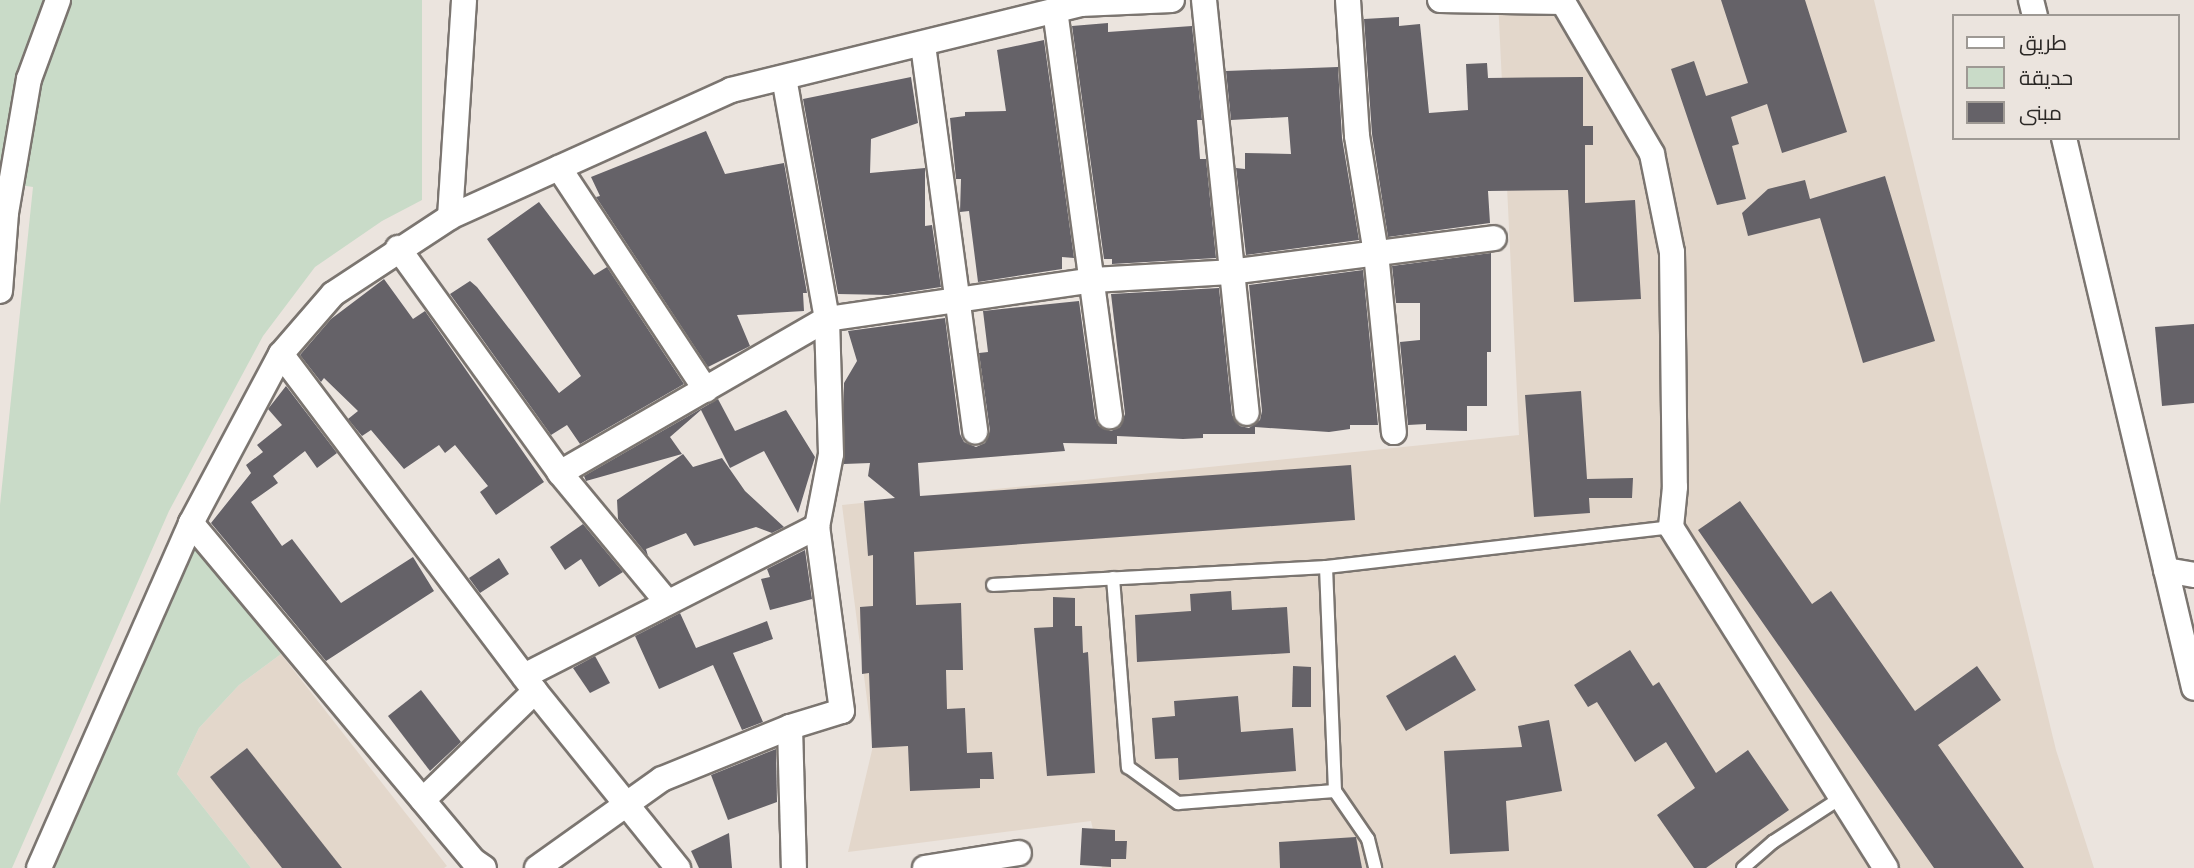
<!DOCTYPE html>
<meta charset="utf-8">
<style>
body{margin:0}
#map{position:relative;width:2194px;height:868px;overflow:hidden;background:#ebe4de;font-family:"Alegreya Sans",Cairo,sans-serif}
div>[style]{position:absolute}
.built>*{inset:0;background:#e3d7cb}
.green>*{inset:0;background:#c9dbc8}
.building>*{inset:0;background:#656268}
.roads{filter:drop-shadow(2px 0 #7b7570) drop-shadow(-2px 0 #7b7570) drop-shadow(0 2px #7b7570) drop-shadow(0 -2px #7b7570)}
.lane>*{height:12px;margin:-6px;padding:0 6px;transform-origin:6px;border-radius:6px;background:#fff}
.street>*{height:24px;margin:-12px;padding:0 12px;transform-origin:12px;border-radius:12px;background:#fff}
span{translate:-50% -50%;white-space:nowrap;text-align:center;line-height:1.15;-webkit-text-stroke:7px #ebe4de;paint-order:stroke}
.legend{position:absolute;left:1952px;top:14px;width:228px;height:126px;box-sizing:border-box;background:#ebe4de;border:2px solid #9e9994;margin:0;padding:9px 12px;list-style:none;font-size:21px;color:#2b2826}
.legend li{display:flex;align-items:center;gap:14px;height:35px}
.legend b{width:35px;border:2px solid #9e9994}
</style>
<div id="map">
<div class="built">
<i style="clip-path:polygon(1498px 0,1874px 0,2056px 750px,2094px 868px,1102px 868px,1091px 821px,848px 852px,873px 746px,842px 505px,1519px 435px)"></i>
<i style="clip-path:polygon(281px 654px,447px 866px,444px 868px,251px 868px,177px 774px,199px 728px,239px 685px)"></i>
</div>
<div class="green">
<i style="clip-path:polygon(0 0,422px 0,422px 200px,382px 221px,315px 267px,263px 336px,169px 511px,12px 868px,0 868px,0 505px,33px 187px,0 182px)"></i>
<i style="clip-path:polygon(193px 542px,281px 654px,239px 685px,199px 728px,177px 774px,251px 868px,49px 868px)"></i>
</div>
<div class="building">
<i style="clip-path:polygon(1721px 0,1805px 0,1847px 132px,1782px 153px,1767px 104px,1731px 117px,1739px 144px,1732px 146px,1746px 199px,1717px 205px,1671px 69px,1694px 61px,1706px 96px,1748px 83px)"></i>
<i style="clip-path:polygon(1399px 17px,1399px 26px,1420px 24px,1429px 113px,1468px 110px,1466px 64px,1487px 63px,1488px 78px,1583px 77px,1583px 126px,1593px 126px,1593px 145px,1585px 145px,1585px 203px,1635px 200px,1641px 299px,1574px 302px,1568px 190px,1488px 191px,1490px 223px,1388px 237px,1372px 134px,1364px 19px)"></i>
<i style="clip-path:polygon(1108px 23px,1108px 32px,1192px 26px,1202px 120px,1197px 120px,1200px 159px,1206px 159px,1216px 258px,1112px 264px,1112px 259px,1104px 259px,1072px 26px)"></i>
<i style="clip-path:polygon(1044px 40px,1074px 258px,1062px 257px,1062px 269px,978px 282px,969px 211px,960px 212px,961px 179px,956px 179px,950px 118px,965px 116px,965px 112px,1006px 111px,997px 50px)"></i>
<i style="clip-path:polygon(1338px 67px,1342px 138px,1359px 240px,1246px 255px,1236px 168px,1245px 169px,1245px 153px,1291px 154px,1288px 117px,1231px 120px,1226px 71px)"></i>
<i style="clip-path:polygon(911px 77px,918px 123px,871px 139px,870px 173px,925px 168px,925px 226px,932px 225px,941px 287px,888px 295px,838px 294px,803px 99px)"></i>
<i style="clip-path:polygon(706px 131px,725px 174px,784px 163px,807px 293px,803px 293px,804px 311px,737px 315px,750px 346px,708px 367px,596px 197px,600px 196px,591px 177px)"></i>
<i style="clip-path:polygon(1885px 176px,1935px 341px,1863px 363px,1820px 218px,1748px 236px,1742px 213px,1768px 189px,1805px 180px,1810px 199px)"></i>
<i style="clip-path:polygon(539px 202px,594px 275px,607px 267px,684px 384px,580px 444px,567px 425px,551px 435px,450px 294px,470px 281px,477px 287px,559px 393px,581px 376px,487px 239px)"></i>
<i style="clip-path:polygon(1491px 253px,1491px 352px,1487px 352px,1487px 406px,1467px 406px,1467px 431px,1426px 430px,1426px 424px,1408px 425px,1400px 342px,1420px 340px,1420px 303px,1396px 303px,1392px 266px)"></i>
<i style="clip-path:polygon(1363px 270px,1378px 425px,1350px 425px,1350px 429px,1329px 432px,1255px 427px,1255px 434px,1203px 434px,1203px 438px,1183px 439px,1117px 436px,1117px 444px,1063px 443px,1065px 451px,918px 463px,920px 496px,1351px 465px,1355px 520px,914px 552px,916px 605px,961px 603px,963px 670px,946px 670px,947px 709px,965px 708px,967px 753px,992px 752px,994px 779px,980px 779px,980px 788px,910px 791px,908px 746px,872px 748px,869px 673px,862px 674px,860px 607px,873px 606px,873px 555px,868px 556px,864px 501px,895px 498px,868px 476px,870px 463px,844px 464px,844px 383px,857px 361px,848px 331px,945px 318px,960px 434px,964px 442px,976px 447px,985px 443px,990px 431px,979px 353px,988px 352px,983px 311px,1079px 301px,1095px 418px,1099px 426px,1111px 431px,1120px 427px,1125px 414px,1111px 294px,1219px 288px,1232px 415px,1240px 426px,1249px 428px,1260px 420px,1262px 411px,1249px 285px)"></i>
<i style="clip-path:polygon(384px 279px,413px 319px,425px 311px,544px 482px,496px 515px,480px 492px,488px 486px,455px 445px,445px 453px,439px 445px,404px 469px,371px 430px,362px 436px,348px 419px,358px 411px,324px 378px,321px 382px,300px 355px,331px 319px)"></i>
<i style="clip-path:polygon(2194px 324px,2194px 403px,2162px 406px,2155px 327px)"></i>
<i style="clip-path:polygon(286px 386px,337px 453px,317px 468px,305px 451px,273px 476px,278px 483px,251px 502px,282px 546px,292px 539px,341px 603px,413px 557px,434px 591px,326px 661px,211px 523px,251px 473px,246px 465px,263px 452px,257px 445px,282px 425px,268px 409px)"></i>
<i style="clip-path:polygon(1581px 391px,1587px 479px,1633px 478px,1632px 498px,1589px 498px,1590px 513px,1534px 517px,1525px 395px)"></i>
<i style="clip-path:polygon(718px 399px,735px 431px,786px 410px,815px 457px,798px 513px,764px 451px,730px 468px,701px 410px,670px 437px,682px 454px,586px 481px,584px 476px)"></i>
<i style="clip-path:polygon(683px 454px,693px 467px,722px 458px,745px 491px,784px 527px,772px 533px,756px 527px,694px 546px,686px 533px,646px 549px,648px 556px,618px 519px,617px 500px)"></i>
<i style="clip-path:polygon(1740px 501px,1812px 604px,1831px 591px,1915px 711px,1977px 666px,2001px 700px,1938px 745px,2024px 868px,1934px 868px,1698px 530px)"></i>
<i style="clip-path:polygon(583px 524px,623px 572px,599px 587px,581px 559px,565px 570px,550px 547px)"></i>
<i style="clip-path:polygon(805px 550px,812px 599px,770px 610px,761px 579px,770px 577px,767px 569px)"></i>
<i style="clip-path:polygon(499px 558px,509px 574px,480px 593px,469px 578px)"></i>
<i style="clip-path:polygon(1231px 591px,1232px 610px,1287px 607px,1290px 653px,1137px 662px,1135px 615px,1191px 611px,1190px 594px)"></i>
<i style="clip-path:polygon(1053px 597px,1075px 598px,1075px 626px,1082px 626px,1083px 653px,1088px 652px,1095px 773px,1047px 776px,1034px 628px,1053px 627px)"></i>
<i style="clip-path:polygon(680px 613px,696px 648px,767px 621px,773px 639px,733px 653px,763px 722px,742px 730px,713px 665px,659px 689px,635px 636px)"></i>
<i style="clip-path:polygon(1630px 650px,1653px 686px,1659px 682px,1716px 773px,1748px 750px,1789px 810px,1706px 868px,1694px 868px,1657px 815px,1695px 788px,1666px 742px,1635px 762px,1597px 702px,1588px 707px,1574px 685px)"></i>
<i style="clip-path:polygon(1455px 655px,1476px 690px,1406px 731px,1386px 696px)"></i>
<i style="clip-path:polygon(595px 656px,610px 683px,590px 693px,573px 668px)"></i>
<i style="clip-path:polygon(1293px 666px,1311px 667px,1311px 707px,1292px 707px)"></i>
<i style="clip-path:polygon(421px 690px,461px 742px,430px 771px,388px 716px)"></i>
<i style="clip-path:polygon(1238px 696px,1241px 732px,1293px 728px,1296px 771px,1179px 780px,1178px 758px,1155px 759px,1152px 718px,1175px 716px,1174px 701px)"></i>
<i style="clip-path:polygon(1549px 720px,1562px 791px,1506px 801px,1509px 851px,1450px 854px,1444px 751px,1522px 747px,1518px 726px)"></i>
<i style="clip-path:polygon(247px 748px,342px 868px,282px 868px,210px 777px)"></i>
<i style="clip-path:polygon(776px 749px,777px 802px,728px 820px,711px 775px)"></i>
<i style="clip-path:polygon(1082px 828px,1115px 830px,1115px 841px,1127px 841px,1126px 859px,1111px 859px,1111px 867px,1080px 865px)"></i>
<i style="clip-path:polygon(729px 833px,732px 868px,699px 868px,691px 851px)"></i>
<i style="clip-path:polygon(1356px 837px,1362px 868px,1280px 868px,1279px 842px)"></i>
</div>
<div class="roads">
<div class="lane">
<i style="left:1326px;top:567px;width:224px;rotate:87.7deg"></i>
<i style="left:1335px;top:791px;width:58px;rotate:55.5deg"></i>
<i style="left:1368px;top:839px;width:30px;rotate:76deg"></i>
<i style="left:1113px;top:578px;width:190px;rotate:85.5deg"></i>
<i style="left:1128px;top:767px;width:62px;rotate:35.8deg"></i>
<i style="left:1178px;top:803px;width:157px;rotate:-4.4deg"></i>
<i style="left:993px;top:585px;width:333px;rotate:-3.1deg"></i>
<i style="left:1326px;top:567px;width:347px;rotate:-6.6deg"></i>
<i style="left:1743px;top:868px;width:40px;rotate:-41deg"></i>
<i style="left:1773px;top:842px;width:82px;rotate:-33.1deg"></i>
</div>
<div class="street">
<i style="left:1204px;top:0;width:415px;rotate:84.1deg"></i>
<i style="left:1348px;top:0;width:136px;rotate:86.2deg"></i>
<i style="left:1357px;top:136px;width:119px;rotate:80.8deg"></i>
<i style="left:1376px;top:253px;width:180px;rotate:84.3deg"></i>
<i style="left:1440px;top:0;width:123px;rotate:0.9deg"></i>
<i style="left:1563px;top:2px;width:176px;rotate:59.6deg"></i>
<i style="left:1652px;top:154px;width:100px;rotate:78.5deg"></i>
<i style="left:1672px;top:252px;width:235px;rotate:89.3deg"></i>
<i style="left:1675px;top:487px;width:40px;rotate:95.7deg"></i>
<i style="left:1671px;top:527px;width:403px;rotate:57.8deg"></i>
<i style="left:2031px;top:0;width:16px;rotate:76deg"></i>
<i style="left:1080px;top:4px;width:92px;rotate:-2.5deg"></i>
<i style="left:1055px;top:10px;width:410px;rotate:82.3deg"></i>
<i style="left:923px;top:45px;width:390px;rotate:82.3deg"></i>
<i style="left:2064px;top:138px;width:565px;rotate:76.7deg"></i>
<i style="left:559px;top:168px;width:266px;rotate:56.5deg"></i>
<i style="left:450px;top:217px;width:217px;rotate:-86.3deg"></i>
<i style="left:398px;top:248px;width:277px;rotate:54.2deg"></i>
<i style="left:560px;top:473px;width:168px;rotate:50.3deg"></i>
<i style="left:0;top:291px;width:78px;rotate:-85.6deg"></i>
<i style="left:6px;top:213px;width:136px;rotate:-80.3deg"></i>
<i style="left:29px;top:79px;width:84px;rotate:-69.8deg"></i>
<i style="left:281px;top:354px;width:422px;rotate:53deg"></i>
<i style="left:535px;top:691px;width:228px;rotate:51.1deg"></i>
<i style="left:560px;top:473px;width:308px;rotate:-30deg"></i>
<i style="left:827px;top:319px;width:269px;rotate:-8.3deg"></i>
<i style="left:1093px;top:280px;width:137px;rotate:-3.3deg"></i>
<i style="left:1230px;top:272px;width:266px;rotate:-7.3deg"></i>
<i style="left:191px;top:523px;width:441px;rotate:50.1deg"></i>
<i style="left:474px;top:861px;width:12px;rotate:35deg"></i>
<i style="left:2166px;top:570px;width:28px;rotate:10deg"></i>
<i style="left:524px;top:676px;width:329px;rotate:-27deg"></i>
<i style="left:790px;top:727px;width:141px;rotate:88.4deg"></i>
<i style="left:423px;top:800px;width:156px;rotate:-44.2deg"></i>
<i style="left:39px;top:868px;width:377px;rotate:-66.2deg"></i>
<i style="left:191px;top:523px;width:191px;rotate:-62deg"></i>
<i style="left:281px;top:354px;width:79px;rotate:-49.1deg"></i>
<i style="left:333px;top:294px;width:140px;rotate:-33.3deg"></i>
<i style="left:450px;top:217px;width:308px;rotate:-24.3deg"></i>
<i style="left:731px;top:90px;width:359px;rotate:-13.8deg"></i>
<i style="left:1080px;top:4px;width:4px;rotate:-104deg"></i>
<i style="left:537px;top:868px;width:153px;rotate:-35.5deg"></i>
<i style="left:662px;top:779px;width:138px;rotate:-22.1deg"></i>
<i style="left:790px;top:727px;width:54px;rotate:-17.1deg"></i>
<i style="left:842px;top:711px;width:186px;rotate:-97.7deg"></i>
<i style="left:817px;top:527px;width:74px;rotate:-79.1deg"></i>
<i style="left:831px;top:454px;width:135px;rotate:-91.7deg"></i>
<i style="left:827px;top:319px;width:245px;rotate:-100.1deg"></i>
<i style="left:925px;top:868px;width:95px;rotate:-9.1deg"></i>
</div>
</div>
<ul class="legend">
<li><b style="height:9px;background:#fff"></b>طريق</li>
<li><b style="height:19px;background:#c9dbc8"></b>حديقة</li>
<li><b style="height:19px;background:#656268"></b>مبنى</li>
</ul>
</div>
